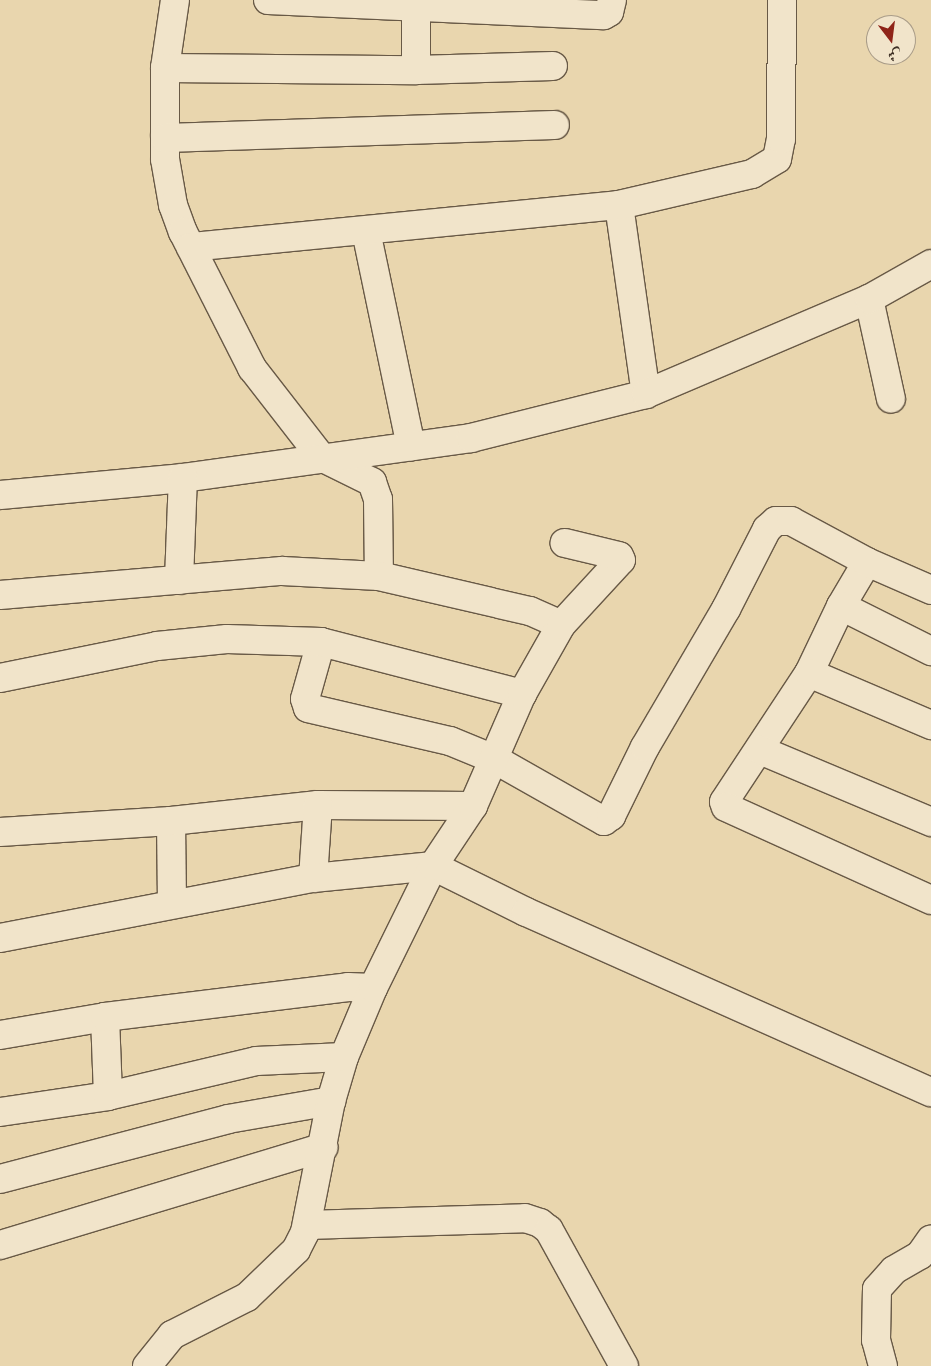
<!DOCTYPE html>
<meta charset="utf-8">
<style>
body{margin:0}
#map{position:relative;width:931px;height:1366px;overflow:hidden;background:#e9d6ae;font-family:Vollkorn,Amiri,serif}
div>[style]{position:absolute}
.roads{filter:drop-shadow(1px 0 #685946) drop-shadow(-1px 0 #685946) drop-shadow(0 1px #685946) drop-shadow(0 -1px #685946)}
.minor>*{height:28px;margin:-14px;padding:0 14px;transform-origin:14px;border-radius:14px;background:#f1e4ca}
span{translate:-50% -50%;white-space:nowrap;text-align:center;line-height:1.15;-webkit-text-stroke:4.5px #f1e4ca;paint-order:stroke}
.north{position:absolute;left:866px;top:15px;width:50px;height:50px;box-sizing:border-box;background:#f1e4ca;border:1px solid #a99c88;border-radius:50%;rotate:165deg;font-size:14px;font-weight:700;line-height:20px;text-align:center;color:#3d2f24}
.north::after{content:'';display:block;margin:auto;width:18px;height:22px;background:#8f2418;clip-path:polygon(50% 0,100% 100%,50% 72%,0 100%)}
</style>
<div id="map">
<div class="roads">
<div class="minor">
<i style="left:175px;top:0;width:69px;rotate:98.4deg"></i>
<i style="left:165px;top:68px;width:91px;rotate:90deg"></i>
<i style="left:165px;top:159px;width:47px;rotate:80.1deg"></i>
<i style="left:173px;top:205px;width:29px;rotate:70deg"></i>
<i style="left:183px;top:232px;width:153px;rotate:63.1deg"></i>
<i style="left:252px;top:368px;width:113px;rotate:52.2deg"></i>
<i style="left:321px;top:457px;width:57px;rotate:26.1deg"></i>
<i style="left:372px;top:482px;width:18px;rotate:71deg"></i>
<i style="left:378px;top:499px;width:77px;rotate:89.3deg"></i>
<i style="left:268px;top:0;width:336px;rotate:2.6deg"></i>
<i style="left:604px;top:15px;width:6px;rotate:-31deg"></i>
<i style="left:609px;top:12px;width:12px;rotate:-76deg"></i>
<i style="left:165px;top:68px;width:251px;rotate:0.5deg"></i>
<i style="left:416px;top:70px;width:137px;rotate:-1.7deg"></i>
<i style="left:416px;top:70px;width:70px;rotate:-90deg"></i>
<i style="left:165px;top:138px;width:390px;rotate:-1.9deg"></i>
<i style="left:619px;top:205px;width:191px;rotate:81.9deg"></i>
<i style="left:366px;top:231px;width:220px;rotate:78.2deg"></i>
<i style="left:191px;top:247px;width:430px;rotate:-5.6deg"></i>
<i style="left:619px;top:205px;width:137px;rotate:-13.1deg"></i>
<i style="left:752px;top:174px;width:29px;rotate:-31deg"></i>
<i style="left:777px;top:159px;width:20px;rotate:-79deg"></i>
<i style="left:781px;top:139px;width:139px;rotate:-89.6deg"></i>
<i style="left:869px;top:299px;width:102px;rotate:77.6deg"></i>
<i style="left:0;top:495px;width:184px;rotate:-5.3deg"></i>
<i style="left:183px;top:478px;width:291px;rotate:-7.9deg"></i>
<i style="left:471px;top:438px;width:180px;rotate:-14.1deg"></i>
<i style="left:646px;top:394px;width:242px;rotate:-23.1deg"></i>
<i style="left:869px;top:299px;width:71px;rotate:-29.4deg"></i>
<i style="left:867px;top:562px;width:51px;rotate:120.6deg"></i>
<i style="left:841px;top:606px;width:74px;rotate:115.5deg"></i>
<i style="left:809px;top:673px;width:154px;rotate:123.4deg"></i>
<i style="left:724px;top:802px;width:5px;rotate:68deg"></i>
<i style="left:726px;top:807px;width:225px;rotate:24.4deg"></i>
<i style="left:179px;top:580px;width:102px;rotate:-87.8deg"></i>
<i style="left:0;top:595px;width:283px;rotate:-4.9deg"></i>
<i style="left:282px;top:571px;width:97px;rotate:3deg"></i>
<i style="left:379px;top:576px;width:155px;rotate:13.1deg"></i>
<i style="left:530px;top:611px;width:34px;rotate:24deg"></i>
<i style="left:841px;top:606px;width:101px;rotate:26.6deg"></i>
<i style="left:321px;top:642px;width:59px;rotate:105.7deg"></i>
<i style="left:305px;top:699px;width:9px;rotate:72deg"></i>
<i style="left:308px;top:708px;width:146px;rotate:13.1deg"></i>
<i style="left:450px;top:741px;width:50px;rotate:22.4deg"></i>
<i style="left:496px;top:760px;width:124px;rotate:29.5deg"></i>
<i style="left:604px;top:821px;width:9px;rotate:-36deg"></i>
<i style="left:611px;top:816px;width:77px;rotate:-63.8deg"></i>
<i style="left:645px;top:747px;width:160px;rotate:-59.6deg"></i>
<i style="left:726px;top:609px;width:90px;rotate:-62.9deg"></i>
<i style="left:767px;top:529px;width:12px;rotate:-42deg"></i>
<i style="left:776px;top:521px;width:15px"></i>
<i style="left:791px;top:521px;width:86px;rotate:28.3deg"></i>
<i style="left:867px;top:562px;width:70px;rotate:23.6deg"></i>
<i style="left:809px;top:673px;width:133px;rotate:23.1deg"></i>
<i style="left:0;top:678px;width:160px;rotate:-11.5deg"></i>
<i style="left:157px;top:646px;width:70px;rotate:-5.7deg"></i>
<i style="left:227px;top:639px;width:94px;rotate:1.8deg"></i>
<i style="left:321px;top:642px;width:208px;rotate:14.5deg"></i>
<i style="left:760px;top:750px;width:186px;rotate:22.8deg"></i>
<i style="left:171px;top:821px;width:82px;rotate:89.3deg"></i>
<i style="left:0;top:832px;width:171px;rotate:-3.7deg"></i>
<i style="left:171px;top:821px;width:148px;rotate:-6.2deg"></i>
<i style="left:318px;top:805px;width:155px;rotate:0.4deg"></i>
<i style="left:313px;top:878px;width:73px;rotate:-86.1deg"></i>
<i style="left:0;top:938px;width:319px;rotate:-10.9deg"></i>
<i style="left:313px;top:878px;width:121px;rotate:-5.7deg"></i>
<i style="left:433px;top:866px;width:104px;rotate:26.3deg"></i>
<i style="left:526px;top:912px;width:443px;rotate:24deg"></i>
<i style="left:105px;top:1017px;width:79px;rotate:87.8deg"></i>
<i style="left:0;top:1035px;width:107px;rotate:-9.7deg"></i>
<i style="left:105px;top:1017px;width:245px;rotate:-7deg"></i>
<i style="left:348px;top:987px;width:25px;rotate:2deg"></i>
<i style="left:0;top:1112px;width:109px;rotate:-8.4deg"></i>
<i style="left:108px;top:1096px;width:152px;rotate:-13.3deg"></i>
<i style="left:256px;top:1061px;width:88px;rotate:-2.6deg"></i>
<i style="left:0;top:1179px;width:236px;rotate:-14.7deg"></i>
<i style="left:228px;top:1119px;width:105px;rotate:-9.9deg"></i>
<i style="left:307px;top:1225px;width:218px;rotate:-1.8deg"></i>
<i style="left:525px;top:1218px;width:16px;rotate:18deg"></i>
<i style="left:540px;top:1223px;width:11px;rotate:38deg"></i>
<i style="left:549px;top:1230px;width:155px;rotate:61.1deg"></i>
<i style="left:0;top:1245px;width:338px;rotate:-16.8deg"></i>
<i style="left:147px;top:1366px;width:40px;rotate:-51deg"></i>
<i style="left:172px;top:1335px;width:84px;rotate:-26.9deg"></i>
<i style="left:247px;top:1297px;width:68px;rotate:-43.8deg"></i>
<i style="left:296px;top:1250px;width:20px;rotate:-63deg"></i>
<i style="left:305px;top:1232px;width:134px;rotate:-78.8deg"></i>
<i style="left:331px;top:1101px;width:46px;rotate:-73.5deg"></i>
<i style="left:344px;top:1057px;width:75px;rotate:-67.2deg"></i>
<i style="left:373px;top:988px;width:136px;rotate:-63.8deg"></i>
<i style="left:433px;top:866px;width:72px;rotate:-56.3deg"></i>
<i style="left:473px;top:806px;width:122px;rotate:-66.4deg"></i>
<i style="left:522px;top:694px;width:79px;rotate:-60.5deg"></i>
<i style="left:561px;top:625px;width:88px;rotate:-47.3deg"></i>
<i style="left:621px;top:560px;width:4px;rotate:-117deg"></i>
<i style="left:619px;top:556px;width:56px;rotate:-166.5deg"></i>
<i style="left:883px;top:1366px;width:27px;rotate:-105deg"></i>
<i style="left:876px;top:1340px;width:51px;rotate:-88.9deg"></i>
<i style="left:877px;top:1289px;width:25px;rotate:-48deg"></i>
<i style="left:894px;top:1270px;width:30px;rotate:-30deg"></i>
<i style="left:920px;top:1255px;width:19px;rotate:-55deg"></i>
</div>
</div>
<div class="north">ش</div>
</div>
